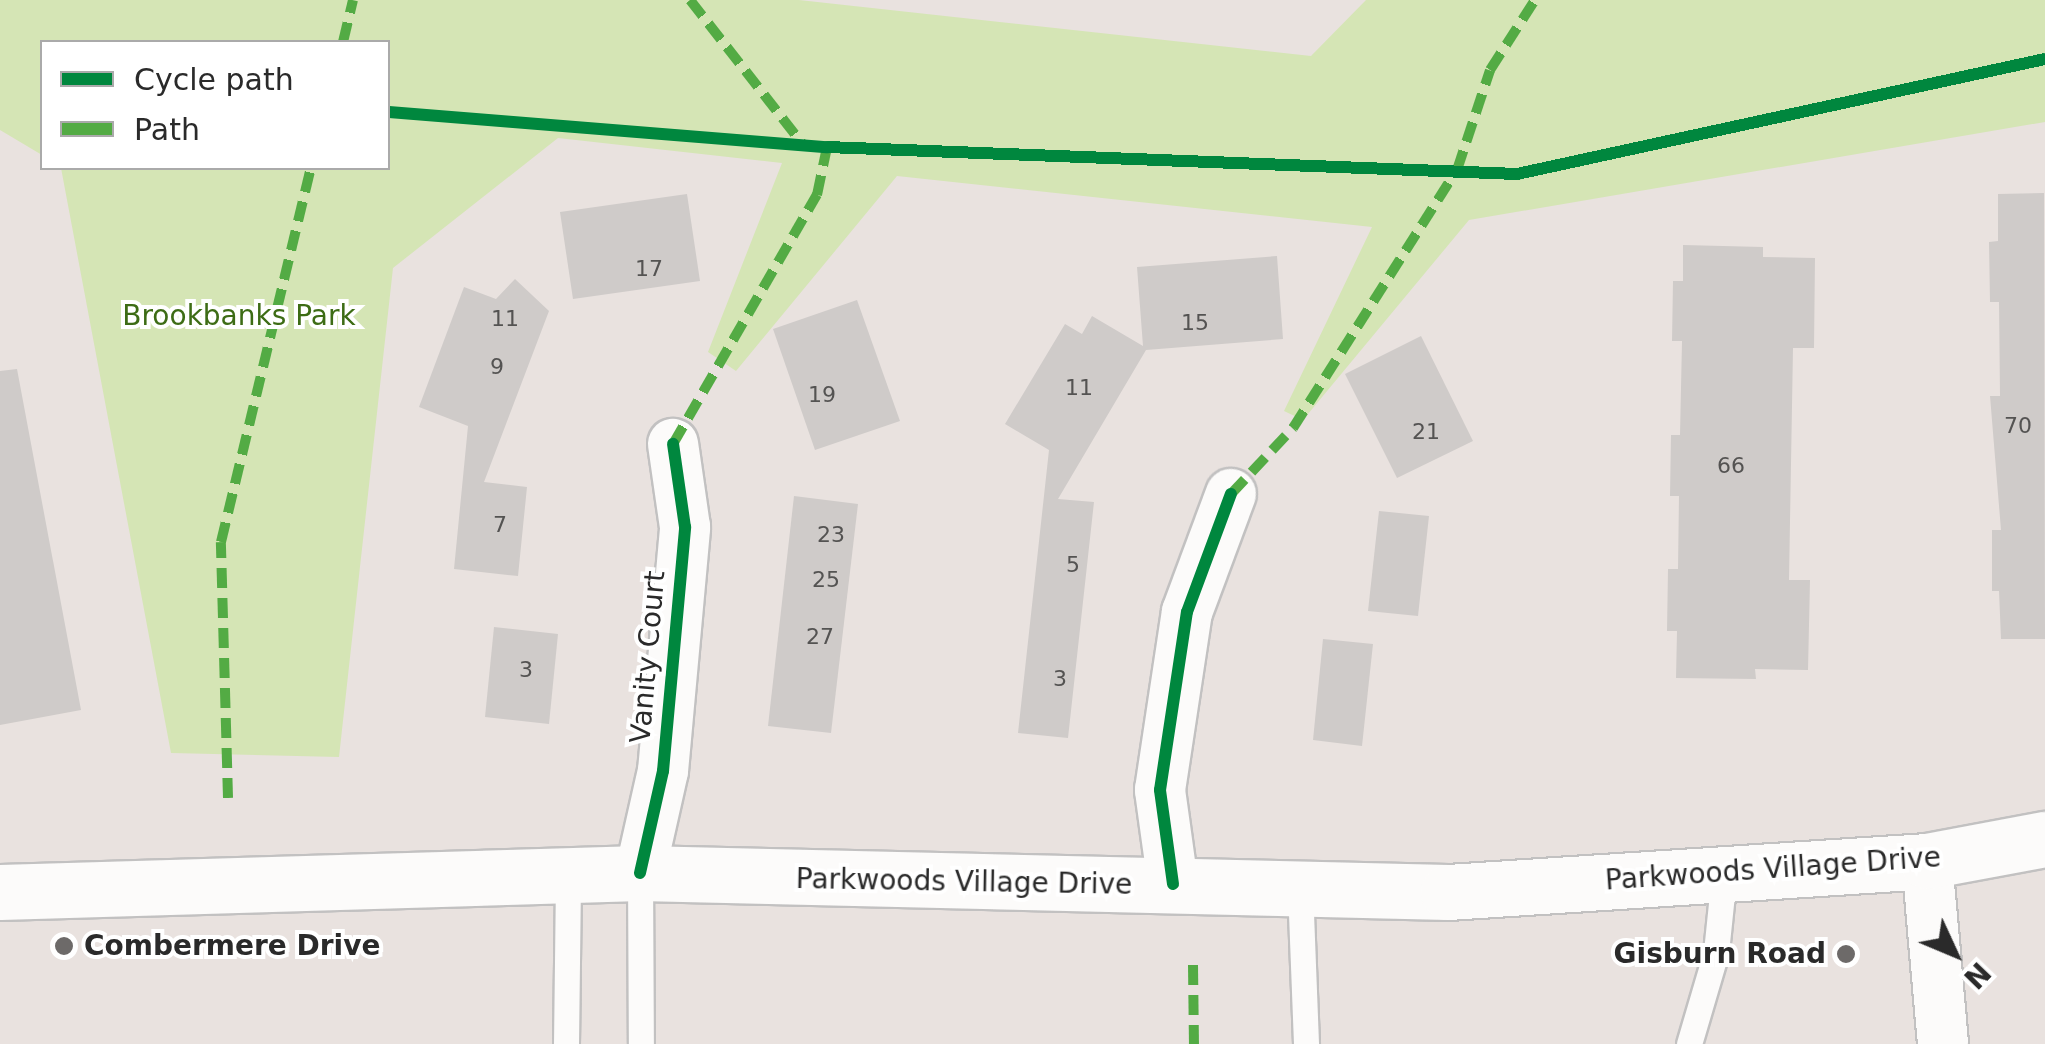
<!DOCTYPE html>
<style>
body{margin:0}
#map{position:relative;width:2045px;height:1044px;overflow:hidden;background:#e9e2df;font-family:"DejaVu Sans",sans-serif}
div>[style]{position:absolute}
.green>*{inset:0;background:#d5e5b5}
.building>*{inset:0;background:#cfcbc9}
.roads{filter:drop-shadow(2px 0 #c2c1c1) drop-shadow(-2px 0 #c2c1c1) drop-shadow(0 2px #c2c1c1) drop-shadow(0 -2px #c2c1c1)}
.service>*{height:25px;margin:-12.5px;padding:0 12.5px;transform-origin:12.5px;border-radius:12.5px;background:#fcfbfa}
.minor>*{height:50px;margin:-25px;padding:0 25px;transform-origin:25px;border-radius:25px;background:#fcfbfa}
.secondary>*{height:55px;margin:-27.5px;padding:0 27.5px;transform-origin:27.5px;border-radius:27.5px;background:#fcfbfa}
.quiet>*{height:10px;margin-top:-5px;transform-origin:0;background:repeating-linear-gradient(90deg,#53ab44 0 20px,transparent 0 30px)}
.cycleway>*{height:12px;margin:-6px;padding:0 6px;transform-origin:6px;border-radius:6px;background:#00873e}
.dots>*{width:28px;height:28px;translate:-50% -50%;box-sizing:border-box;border:5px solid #fff;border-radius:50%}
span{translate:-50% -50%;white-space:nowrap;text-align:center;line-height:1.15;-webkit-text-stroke:8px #fff;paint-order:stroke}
.number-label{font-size:22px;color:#545352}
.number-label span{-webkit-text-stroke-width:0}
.park-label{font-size:28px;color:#3d6c15}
.street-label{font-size:28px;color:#2a2a2a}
.poi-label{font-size:28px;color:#2a2a2a;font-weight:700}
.left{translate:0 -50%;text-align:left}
.right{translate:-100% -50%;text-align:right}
.legend{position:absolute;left:40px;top:40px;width:350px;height:130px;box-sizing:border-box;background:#fff;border:2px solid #aaa;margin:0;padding:12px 18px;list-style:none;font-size:30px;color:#2a2a2a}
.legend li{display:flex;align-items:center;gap:20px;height:50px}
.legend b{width:50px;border:2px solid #aaa}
.north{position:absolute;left:1905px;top:904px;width:100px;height:100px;-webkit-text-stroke:8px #fff;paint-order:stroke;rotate:134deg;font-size:28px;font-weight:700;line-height:40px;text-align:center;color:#2a2a2a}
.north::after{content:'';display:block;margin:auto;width:35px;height:45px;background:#2a2a2a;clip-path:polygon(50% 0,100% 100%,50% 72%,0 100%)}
</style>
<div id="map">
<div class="green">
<i style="clip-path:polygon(0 0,799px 0,1311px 56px,1366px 0,2045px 0,2045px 122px,1469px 220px,1303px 420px,1284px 411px,1372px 227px,897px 176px,736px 371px,708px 352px,782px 163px,558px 138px,393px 268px,339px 757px,171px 753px,61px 168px,388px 168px,388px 42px,42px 42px,42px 155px,0 130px)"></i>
</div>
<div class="building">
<i style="clip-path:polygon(2044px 193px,2045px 639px,2001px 639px,1999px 591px,1992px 591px,1992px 530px,2001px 530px,1990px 396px,2000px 396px,1999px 302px,1990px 302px,1989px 242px,1998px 241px,1998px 194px)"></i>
<i style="clip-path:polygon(687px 194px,700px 281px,573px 299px,560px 212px)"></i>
<i style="clip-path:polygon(1683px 245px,1763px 247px,1763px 257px,1815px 258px,1814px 348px,1793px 348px,1789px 580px,1810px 580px,1808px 670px,1755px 669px,1756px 679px,1676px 678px,1677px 631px,1667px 631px,1668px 569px,1678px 569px,1679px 496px,1670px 496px,1671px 435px,1680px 435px,1682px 341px,1672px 341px,1673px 281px,1683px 281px)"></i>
<i style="clip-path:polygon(1277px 256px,1283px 339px,1146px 350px,1058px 499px,1094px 502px,1068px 738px,1018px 733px,1049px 450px,1005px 424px,1065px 324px,1082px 334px,1092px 316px,1143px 346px,1137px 267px)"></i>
<i style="clip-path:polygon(515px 279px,549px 311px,484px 482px,527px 487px,518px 576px,454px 569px,468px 426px,419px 407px,464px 287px,496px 299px)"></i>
<i style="clip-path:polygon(857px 300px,900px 421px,815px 450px,773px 329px)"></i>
<i style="clip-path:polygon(1421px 336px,1473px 441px,1397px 478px,1345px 374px)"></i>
<i style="clip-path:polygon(17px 369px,81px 710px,0 725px,0 371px)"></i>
<i style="clip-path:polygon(794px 496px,858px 504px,831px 733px,768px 726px)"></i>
<i style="clip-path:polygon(1379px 511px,1429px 516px,1418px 616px,1368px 611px)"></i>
<i style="clip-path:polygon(494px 627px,558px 634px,549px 724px,485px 717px)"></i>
<i style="clip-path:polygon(1323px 639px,1373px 644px,1362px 746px,1313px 740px)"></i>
</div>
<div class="roads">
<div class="service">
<i style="left:640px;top:873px;width:171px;rotate:89.7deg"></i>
<i style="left:1300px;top:887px;width:157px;rotate:87.8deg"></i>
<i style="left:566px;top:1044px;width:169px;rotate:-89.3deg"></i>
<i style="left:1689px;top:1044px;width:96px;rotate:-73.6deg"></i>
<i style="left:1716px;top:952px;width:78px;rotate:-84.1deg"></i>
</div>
<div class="minor">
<i style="left:1927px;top:861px;width:184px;rotate:85deg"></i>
<i style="left:640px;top:873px;width:105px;rotate:-77.3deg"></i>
<i style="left:663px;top:771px;width:245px;rotate:-84.8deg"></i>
<i style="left:685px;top:527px;width:84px;rotate:-98.2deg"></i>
<i style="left:1173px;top:884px;width:95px;rotate:-97.9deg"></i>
<i style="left:1160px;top:790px;width:180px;rotate:-81.4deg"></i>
<i style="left:1187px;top:612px;width:126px;rotate:-69.6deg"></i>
</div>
<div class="secondary">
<i style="left:0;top:892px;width:640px;rotate:-1.7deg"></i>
<i style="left:640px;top:873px;width:808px;rotate:1.35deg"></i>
<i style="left:1448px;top:892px;width:480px;rotate:-3.7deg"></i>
<i style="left:1927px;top:861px;width:120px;rotate:-10.6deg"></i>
</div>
</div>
<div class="quiet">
<i style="left:690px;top:0;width:185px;rotate:52deg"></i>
<i style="left:343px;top:42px;width:43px;rotate:-76.6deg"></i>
<i style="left:673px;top:444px;width:288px;rotate:-60deg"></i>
<i style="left:817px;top:195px;width:49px;rotate:-78.2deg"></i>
<i style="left:1231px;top:494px;width:91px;rotate:-46.8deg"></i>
<i style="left:1293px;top:428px;width:306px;rotate:-57.6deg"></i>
<i style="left:1457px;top:170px;width:105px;rotate:-71.7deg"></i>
<i style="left:1490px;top:70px;width:83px;rotate:-57.3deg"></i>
<i style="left:228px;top:798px;width:256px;rotate:-91.6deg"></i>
<i style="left:221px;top:542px;width:385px;rotate:-76.5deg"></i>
<i style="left:1193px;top:965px;width:79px;rotate:89.3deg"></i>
</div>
<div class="cycleway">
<i style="left:388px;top:112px;width:440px;rotate:4.6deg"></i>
<i style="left:827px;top:147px;width:691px;rotate:2.24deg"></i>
<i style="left:1517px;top:174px;width:540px;rotate:-12.29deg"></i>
<i style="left:640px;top:873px;width:105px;rotate:-77.3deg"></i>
<i style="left:663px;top:771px;width:245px;rotate:-84.8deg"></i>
<i style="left:685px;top:527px;width:84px;rotate:-98.2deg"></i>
<i style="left:1173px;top:884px;width:95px;rotate:-97.9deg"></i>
<i style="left:1160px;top:790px;width:180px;rotate:-81.4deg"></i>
<i style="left:1187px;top:612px;width:126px;rotate:-69.6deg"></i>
</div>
<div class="dots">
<i style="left:64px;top:946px;background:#6d6a69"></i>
<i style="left:1846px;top:954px;background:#6d6a69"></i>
</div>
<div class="number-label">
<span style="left:649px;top:269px">17</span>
<span style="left:505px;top:319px">11</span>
<span style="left:1195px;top:323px">15</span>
<span style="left:497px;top:367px">9</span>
<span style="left:1079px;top:388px">11</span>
<span style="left:822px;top:395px">19</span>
<span style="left:2018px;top:426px">70</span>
<span style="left:1426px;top:432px">21</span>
<span style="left:1731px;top:466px">66</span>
<span style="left:500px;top:525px">7</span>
<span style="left:831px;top:535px">23</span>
<span style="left:1073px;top:565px">5</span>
<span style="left:826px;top:580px">25</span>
<span style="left:820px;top:637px">27</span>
<span style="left:526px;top:670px">3</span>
<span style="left:1060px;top:679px">3</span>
</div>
<div class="park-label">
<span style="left:239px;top:316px">Brookbanks Park</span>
</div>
<div class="street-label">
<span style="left:648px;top:657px;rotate:-85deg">Vanity Court</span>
<span style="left:1773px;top:869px;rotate:-4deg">Parkwoods Village Drive</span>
<span style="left:964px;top:882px;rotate:1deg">Parkwoods Village Drive</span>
</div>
<div class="poi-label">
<span class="left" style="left:84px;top:946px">Combermere Drive</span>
<span class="right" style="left:1826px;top:954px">Gisburn Road</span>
</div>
<ul class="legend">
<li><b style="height:12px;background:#00873e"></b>Cycle path</li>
<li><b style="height:12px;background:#53ab44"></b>Path</li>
</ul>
<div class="north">N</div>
</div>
